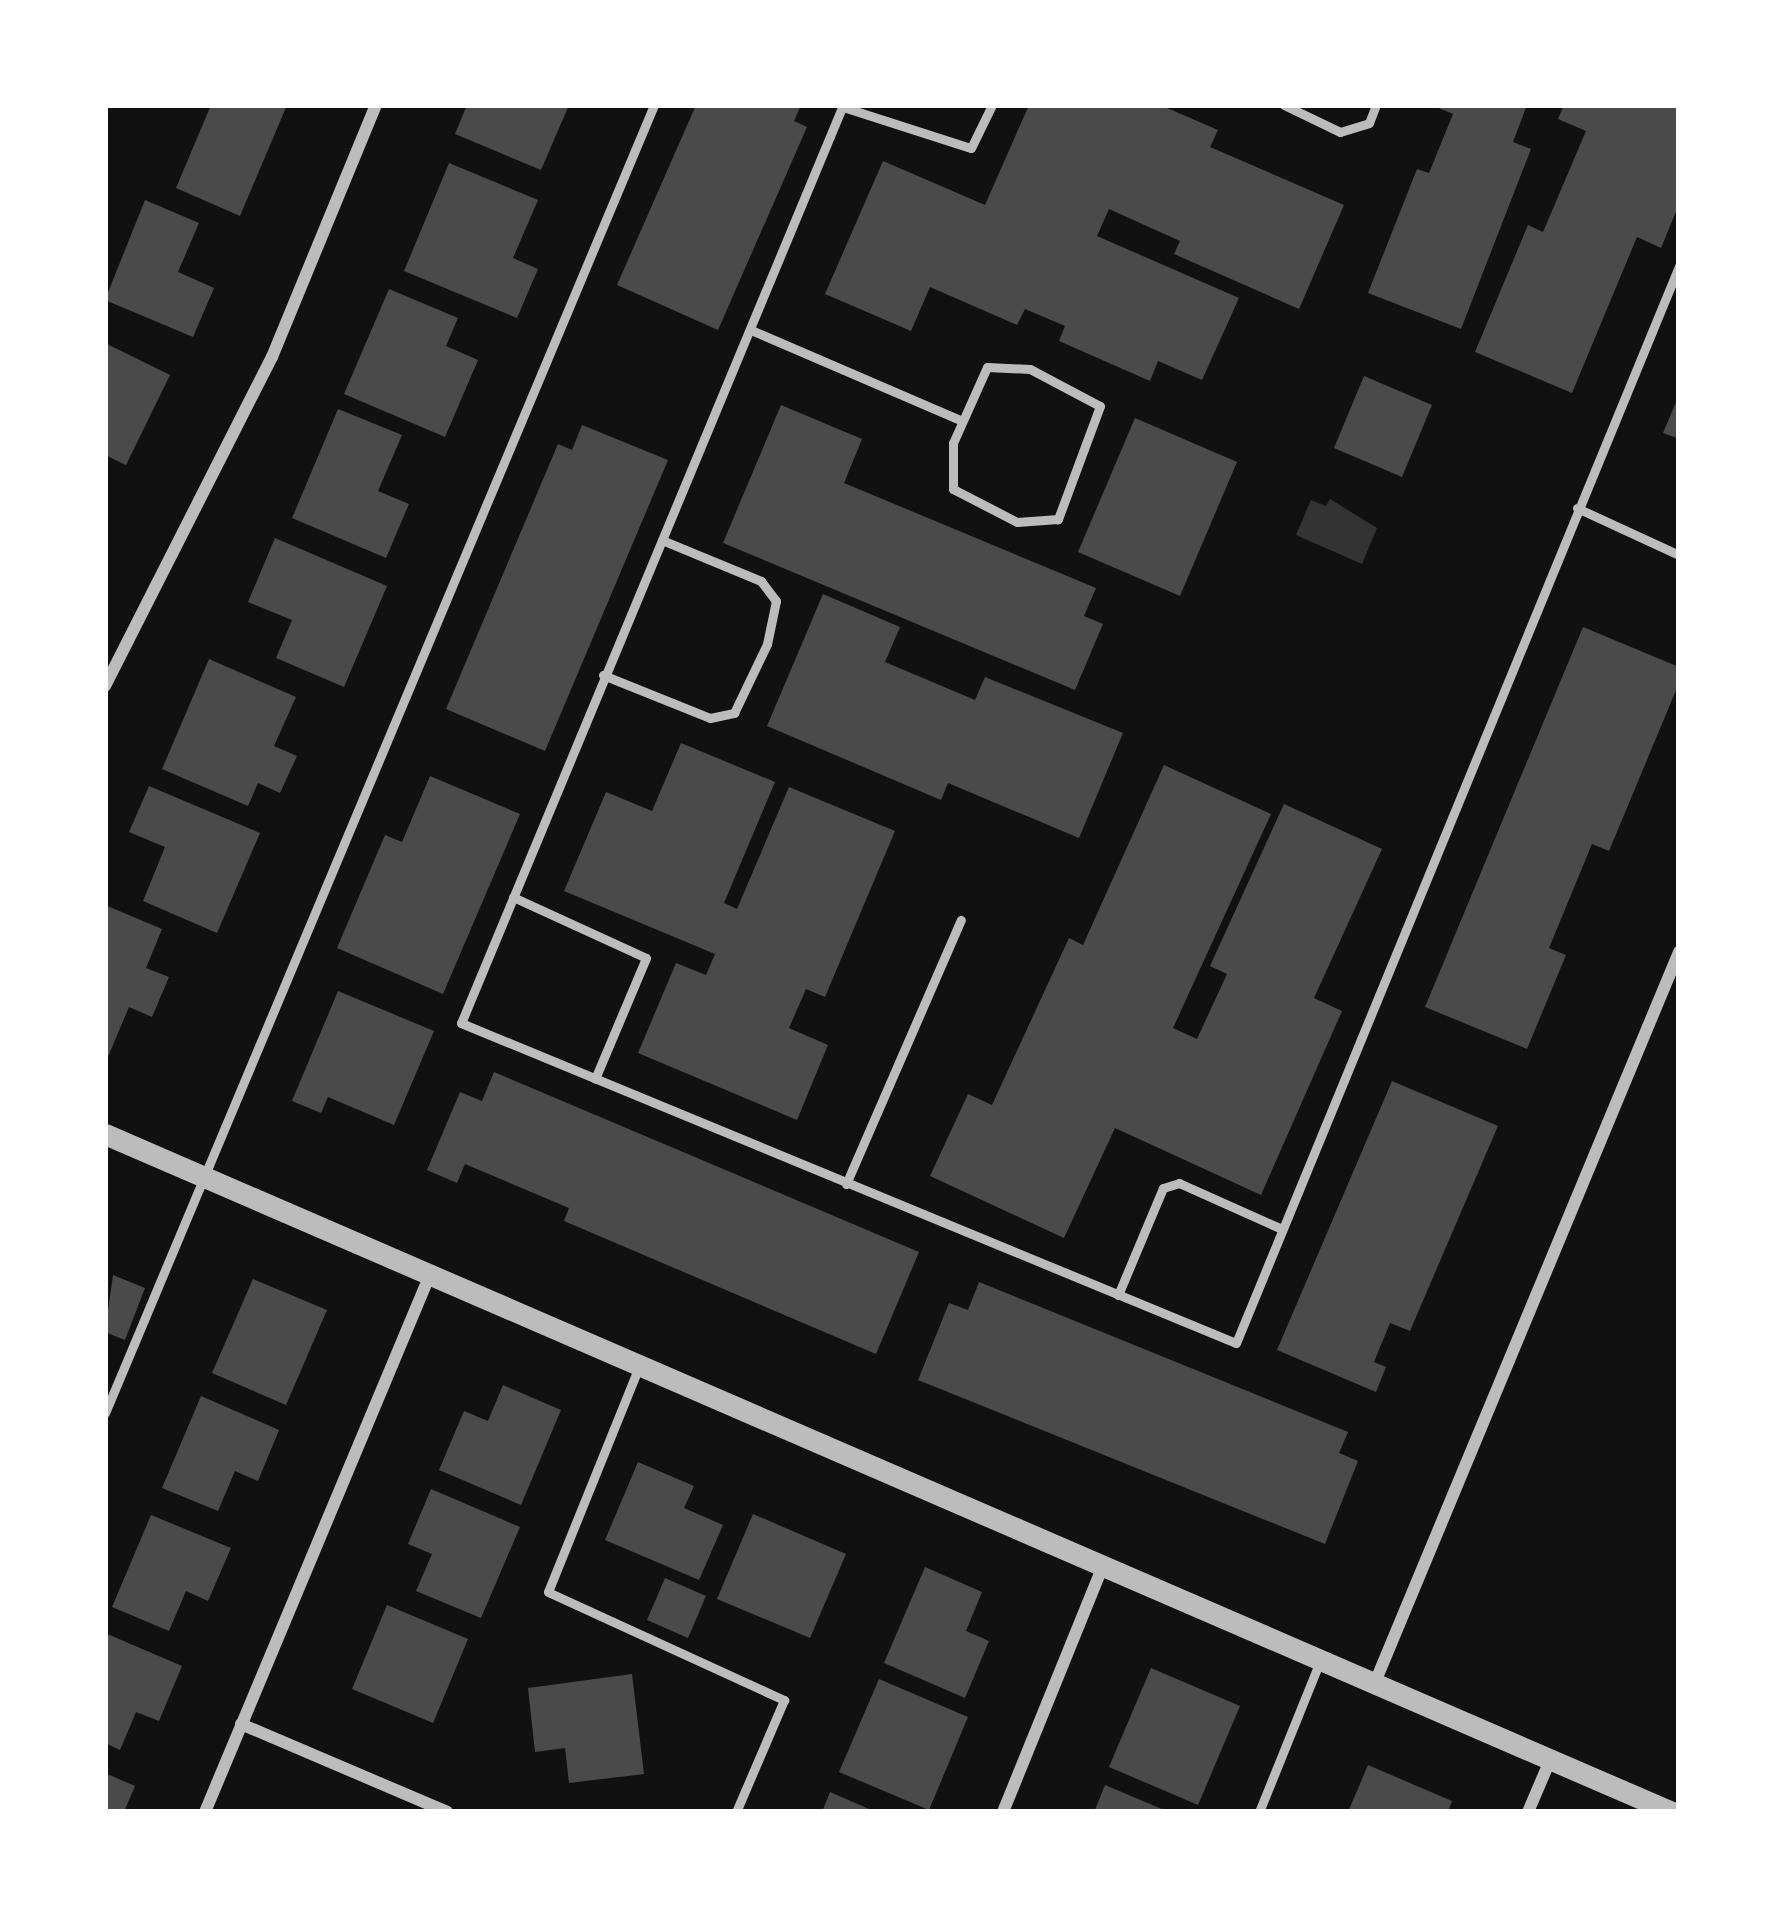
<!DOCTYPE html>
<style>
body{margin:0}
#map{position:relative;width:1784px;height:1917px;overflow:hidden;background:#111;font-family:Manrope,sans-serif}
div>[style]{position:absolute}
.water>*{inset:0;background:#333}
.building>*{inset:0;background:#4a4a4a}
.service>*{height:9px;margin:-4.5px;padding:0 4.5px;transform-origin:4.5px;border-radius:4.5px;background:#bcbcbc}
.minor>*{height:12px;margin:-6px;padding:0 6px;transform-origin:6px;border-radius:6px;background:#bcbcbc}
.tertiary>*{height:21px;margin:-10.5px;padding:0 10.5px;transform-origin:10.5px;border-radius:10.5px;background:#bcbcbc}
span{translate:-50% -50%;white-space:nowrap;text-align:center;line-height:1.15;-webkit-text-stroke:12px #fff;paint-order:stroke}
.frame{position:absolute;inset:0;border:108px solid #fff;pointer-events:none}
</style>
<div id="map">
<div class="water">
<i style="clip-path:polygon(1330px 499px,1377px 528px,1362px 564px,1296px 535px,1311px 500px,1326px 506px)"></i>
</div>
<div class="building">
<i style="clip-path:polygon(211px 105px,287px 105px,240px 216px,176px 188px)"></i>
<i style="clip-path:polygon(467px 105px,569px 105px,541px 170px,455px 134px)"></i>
<i style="clip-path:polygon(696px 105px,801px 105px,794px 121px,807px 127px,718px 330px,617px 285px)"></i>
<i style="clip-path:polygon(1029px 105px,1160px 105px,1218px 130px,1210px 147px,1344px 205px,1299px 309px,1174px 254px,1180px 241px,1109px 209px,1097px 236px,1239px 298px,1202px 380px,1158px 361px,1150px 381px,1059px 341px,1065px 326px,1025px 309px,1017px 325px,930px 287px,911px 331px,825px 294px,883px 161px,985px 205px)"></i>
<i style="clip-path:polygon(1431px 105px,1527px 105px,1513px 142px,1531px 149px,1461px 329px,1368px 293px,1417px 169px,1429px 173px,1453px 114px)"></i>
<i style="clip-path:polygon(1564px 105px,1679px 105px,1679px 204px,1661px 248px,1637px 237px,1572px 393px,1475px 352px,1528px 225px,1543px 232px,1586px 131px,1558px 119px)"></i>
<i style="clip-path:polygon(449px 163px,538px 200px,513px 258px,538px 269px,517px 318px,404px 271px)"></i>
<i style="clip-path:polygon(145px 200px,199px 223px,178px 272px,214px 288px,193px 337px,105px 300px)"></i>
<i style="clip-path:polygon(389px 289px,458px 318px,446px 346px,478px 360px,445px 437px,344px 394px)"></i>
<i style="clip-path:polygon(105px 343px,170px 375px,126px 465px,105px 455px)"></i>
<i style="clip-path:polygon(1364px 376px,1432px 405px,1402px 477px,1334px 448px)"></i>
<i style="clip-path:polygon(1679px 395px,1679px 439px,1663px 433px)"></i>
<i style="clip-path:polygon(781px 405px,862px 439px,844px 483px,1096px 588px,1084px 616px,1103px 624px,1075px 690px,723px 543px)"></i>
<i style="clip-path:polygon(338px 409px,402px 435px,378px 491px,409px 504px,386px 558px,292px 518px)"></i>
<i style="clip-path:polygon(1135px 418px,1237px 462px,1180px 596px,1078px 552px)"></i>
<i style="clip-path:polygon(582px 425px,668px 460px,545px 751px,446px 709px,558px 444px,572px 450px)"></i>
<i style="clip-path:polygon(275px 538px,387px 586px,344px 687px,276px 658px,292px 620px,248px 602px)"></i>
<i style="clip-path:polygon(823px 594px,900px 627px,885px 662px,975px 700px,985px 677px,1123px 733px,1079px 838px,948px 783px,941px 800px,767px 726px)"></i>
<i style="clip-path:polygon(1583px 627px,1679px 667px,1679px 683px,1609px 851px,1592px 844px,1549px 948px,1566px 955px,1527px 1049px,1425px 1007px)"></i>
<i style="clip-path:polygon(209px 659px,296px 697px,274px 746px,297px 756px,280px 793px,258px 783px,248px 806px,162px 769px)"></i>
<i style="clip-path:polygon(681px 743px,775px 782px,724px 903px,737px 909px,789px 787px,895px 831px,825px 997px,806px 989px,789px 1028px,828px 1045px,797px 1120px,638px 1053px,676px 963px,706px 975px,715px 954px,564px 891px,606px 792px,652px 811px)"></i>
<i style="clip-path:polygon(1164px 765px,1271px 814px,1173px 1028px,1197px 1039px,1227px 974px,1210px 966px,1284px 804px,1382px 849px,1314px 998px,1342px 1011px,1261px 1195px,1115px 1128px,1064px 1238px,930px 1176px,968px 1094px,992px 1105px,1069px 938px,1083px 945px)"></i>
<i style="clip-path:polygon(430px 776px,520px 814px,443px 994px,337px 948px,385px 835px,402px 842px)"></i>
<i style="clip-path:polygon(149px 786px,260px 833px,217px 933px,143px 901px,165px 847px,129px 832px)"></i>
<i style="clip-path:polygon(105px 905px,162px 929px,146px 968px,169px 977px,152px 1017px,129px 1007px,105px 1064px)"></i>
<i style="clip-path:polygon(338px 991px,434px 1031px,394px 1125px,328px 1097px,321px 1113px,292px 1101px)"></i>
<i style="clip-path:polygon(494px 1072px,919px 1252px,876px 1354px,564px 1221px,569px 1208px,465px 1164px,457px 1183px,427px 1170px,460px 1092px,482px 1101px)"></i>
<i style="clip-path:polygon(1392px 1081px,1498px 1126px,1410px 1331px,1390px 1323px,1374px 1362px,1386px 1367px,1376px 1392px,1277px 1350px)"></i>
<i style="clip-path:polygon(113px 1275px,145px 1288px,125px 1340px,105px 1332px)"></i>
<i style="clip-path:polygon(253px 1279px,327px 1310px,286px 1405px,212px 1373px)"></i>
<i style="clip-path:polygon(979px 1282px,1348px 1432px,1339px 1453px,1358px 1461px,1325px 1544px,918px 1380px,949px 1303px,968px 1310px)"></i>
<i style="clip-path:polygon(503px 1385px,561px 1410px,521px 1505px,439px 1470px,464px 1411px,488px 1421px)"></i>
<i style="clip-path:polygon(201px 1396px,279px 1430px,258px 1481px,235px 1471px,218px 1511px,162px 1488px)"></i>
<i style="clip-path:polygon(638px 1462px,694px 1486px,684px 1508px,723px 1525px,699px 1580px,605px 1540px)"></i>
<i style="clip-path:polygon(431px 1489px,520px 1527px,481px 1618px,416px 1591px,432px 1554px,408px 1544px)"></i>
<i style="clip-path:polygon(753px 1514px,846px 1554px,810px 1638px,717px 1599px)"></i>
<i style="clip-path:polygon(151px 1515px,231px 1548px,208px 1601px,186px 1591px,169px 1631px,112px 1607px)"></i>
<i style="clip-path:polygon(925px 1567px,982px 1592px,966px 1631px,989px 1641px,965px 1698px,884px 1663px)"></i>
<i style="clip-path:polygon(665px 1578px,706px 1596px,688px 1638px,647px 1620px)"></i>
<i style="clip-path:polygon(387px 1605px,468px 1639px,433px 1723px,352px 1689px)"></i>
<i style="clip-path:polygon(105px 1633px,182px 1666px,159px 1721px,136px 1712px,120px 1750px,105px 1743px)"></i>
<i style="clip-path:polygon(1151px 1668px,1240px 1706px,1198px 1805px,1109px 1767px)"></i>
<i style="clip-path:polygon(632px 1674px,644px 1774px,569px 1783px,565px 1748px,535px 1752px,528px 1688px)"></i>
<i style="clip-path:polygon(879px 1679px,968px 1717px,929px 1810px,839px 1772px)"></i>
<i style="clip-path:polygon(1368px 1765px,1452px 1801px,1448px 1812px,1348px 1812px)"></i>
<i style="clip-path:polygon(105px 1773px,135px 1786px,124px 1812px,105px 1812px)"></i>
<i style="clip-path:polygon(1105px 1785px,1169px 1812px,1094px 1812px)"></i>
<i style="clip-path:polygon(830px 1792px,876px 1812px,822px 1812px)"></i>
</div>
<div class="service">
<i style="left:843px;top:105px;width:994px;rotate:112.59deg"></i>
<i style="left:461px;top:1023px;width:838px;rotate:22.44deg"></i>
<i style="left:1236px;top:1343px;width:1165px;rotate:-67.64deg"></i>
<i style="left:1284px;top:105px;width:62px;rotate:25.7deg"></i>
<i style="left:1340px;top:132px;width:30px;rotate:-17deg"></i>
<i style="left:1369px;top:123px;width:19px;rotate:-69deg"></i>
<i style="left:843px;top:107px;width:134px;rotate:17.8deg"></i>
<i style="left:971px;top:148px;width:48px;rotate:-64deg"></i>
<i style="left:751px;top:330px;width:228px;rotate:23.3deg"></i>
<i style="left:987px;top:367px;width:43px;rotate:2.7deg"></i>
<i style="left:1030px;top:369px;width:79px;rotate:27.9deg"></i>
<i style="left:1100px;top:406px;width:121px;rotate:110.4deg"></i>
<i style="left:1058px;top:519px;width:41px;rotate:175.8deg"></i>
<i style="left:1017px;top:522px;width:72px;rotate:-152.7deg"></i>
<i style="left:953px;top:489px;width:46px;rotate:-90deg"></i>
<i style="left:953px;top:443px;width:83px;rotate:-65.9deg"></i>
<i style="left:1577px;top:508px;width:112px;rotate:24.7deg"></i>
<i style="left:603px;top:675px;width:115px;rotate:21.9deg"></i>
<i style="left:710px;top:718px;width:25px;rotate:-12deg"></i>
<i style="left:734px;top:713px;width:76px;rotate:-64.4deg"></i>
<i style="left:767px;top:644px;width:44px;rotate:-78.2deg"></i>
<i style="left:776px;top:601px;width:25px;rotate:-127deg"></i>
<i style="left:761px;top:581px;width:107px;rotate:-157.5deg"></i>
<i style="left:513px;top:897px;width:146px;rotate:24.6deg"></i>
<i style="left:646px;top:958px;width:131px;rotate:112.9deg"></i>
<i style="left:846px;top:1184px;width:288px;rotate:-66.5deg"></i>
<i style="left:1118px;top:1295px;width:116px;rotate:-67.2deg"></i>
<i style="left:1163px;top:1188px;width:17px;rotate:-17deg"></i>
<i style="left:1179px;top:1183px;width:113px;rotate:24.1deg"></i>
<i style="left:638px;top:1369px;width:240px;rotate:112deg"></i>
<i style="left:548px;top:1592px;width:260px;rotate:24.6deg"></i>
<i style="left:784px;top:1700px;width:122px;rotate:113.2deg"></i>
<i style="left:105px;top:1413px;width:1419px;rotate:-67.23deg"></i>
<i style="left:1259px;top:1812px;width:163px;rotate:-68deg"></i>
</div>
<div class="minor">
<i style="left:105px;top:686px;width:369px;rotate:-63.1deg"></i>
<i style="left:272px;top:357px;width:273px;rotate:-67.6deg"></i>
<i style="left:1376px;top:1680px;width:789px;rotate:-67.4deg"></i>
<i style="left:241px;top:1724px;width:224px;rotate:23.1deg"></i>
<i style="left:205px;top:1812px;width:580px;rotate:-67.28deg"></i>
<i style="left:1003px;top:1812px;width:269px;rotate:-67.9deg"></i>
<i style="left:1528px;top:1812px;width:59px;rotate:-66.9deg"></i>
</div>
<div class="tertiary">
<i style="left:105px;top:1134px;width:1707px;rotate:23.4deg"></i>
</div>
<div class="frame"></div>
</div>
